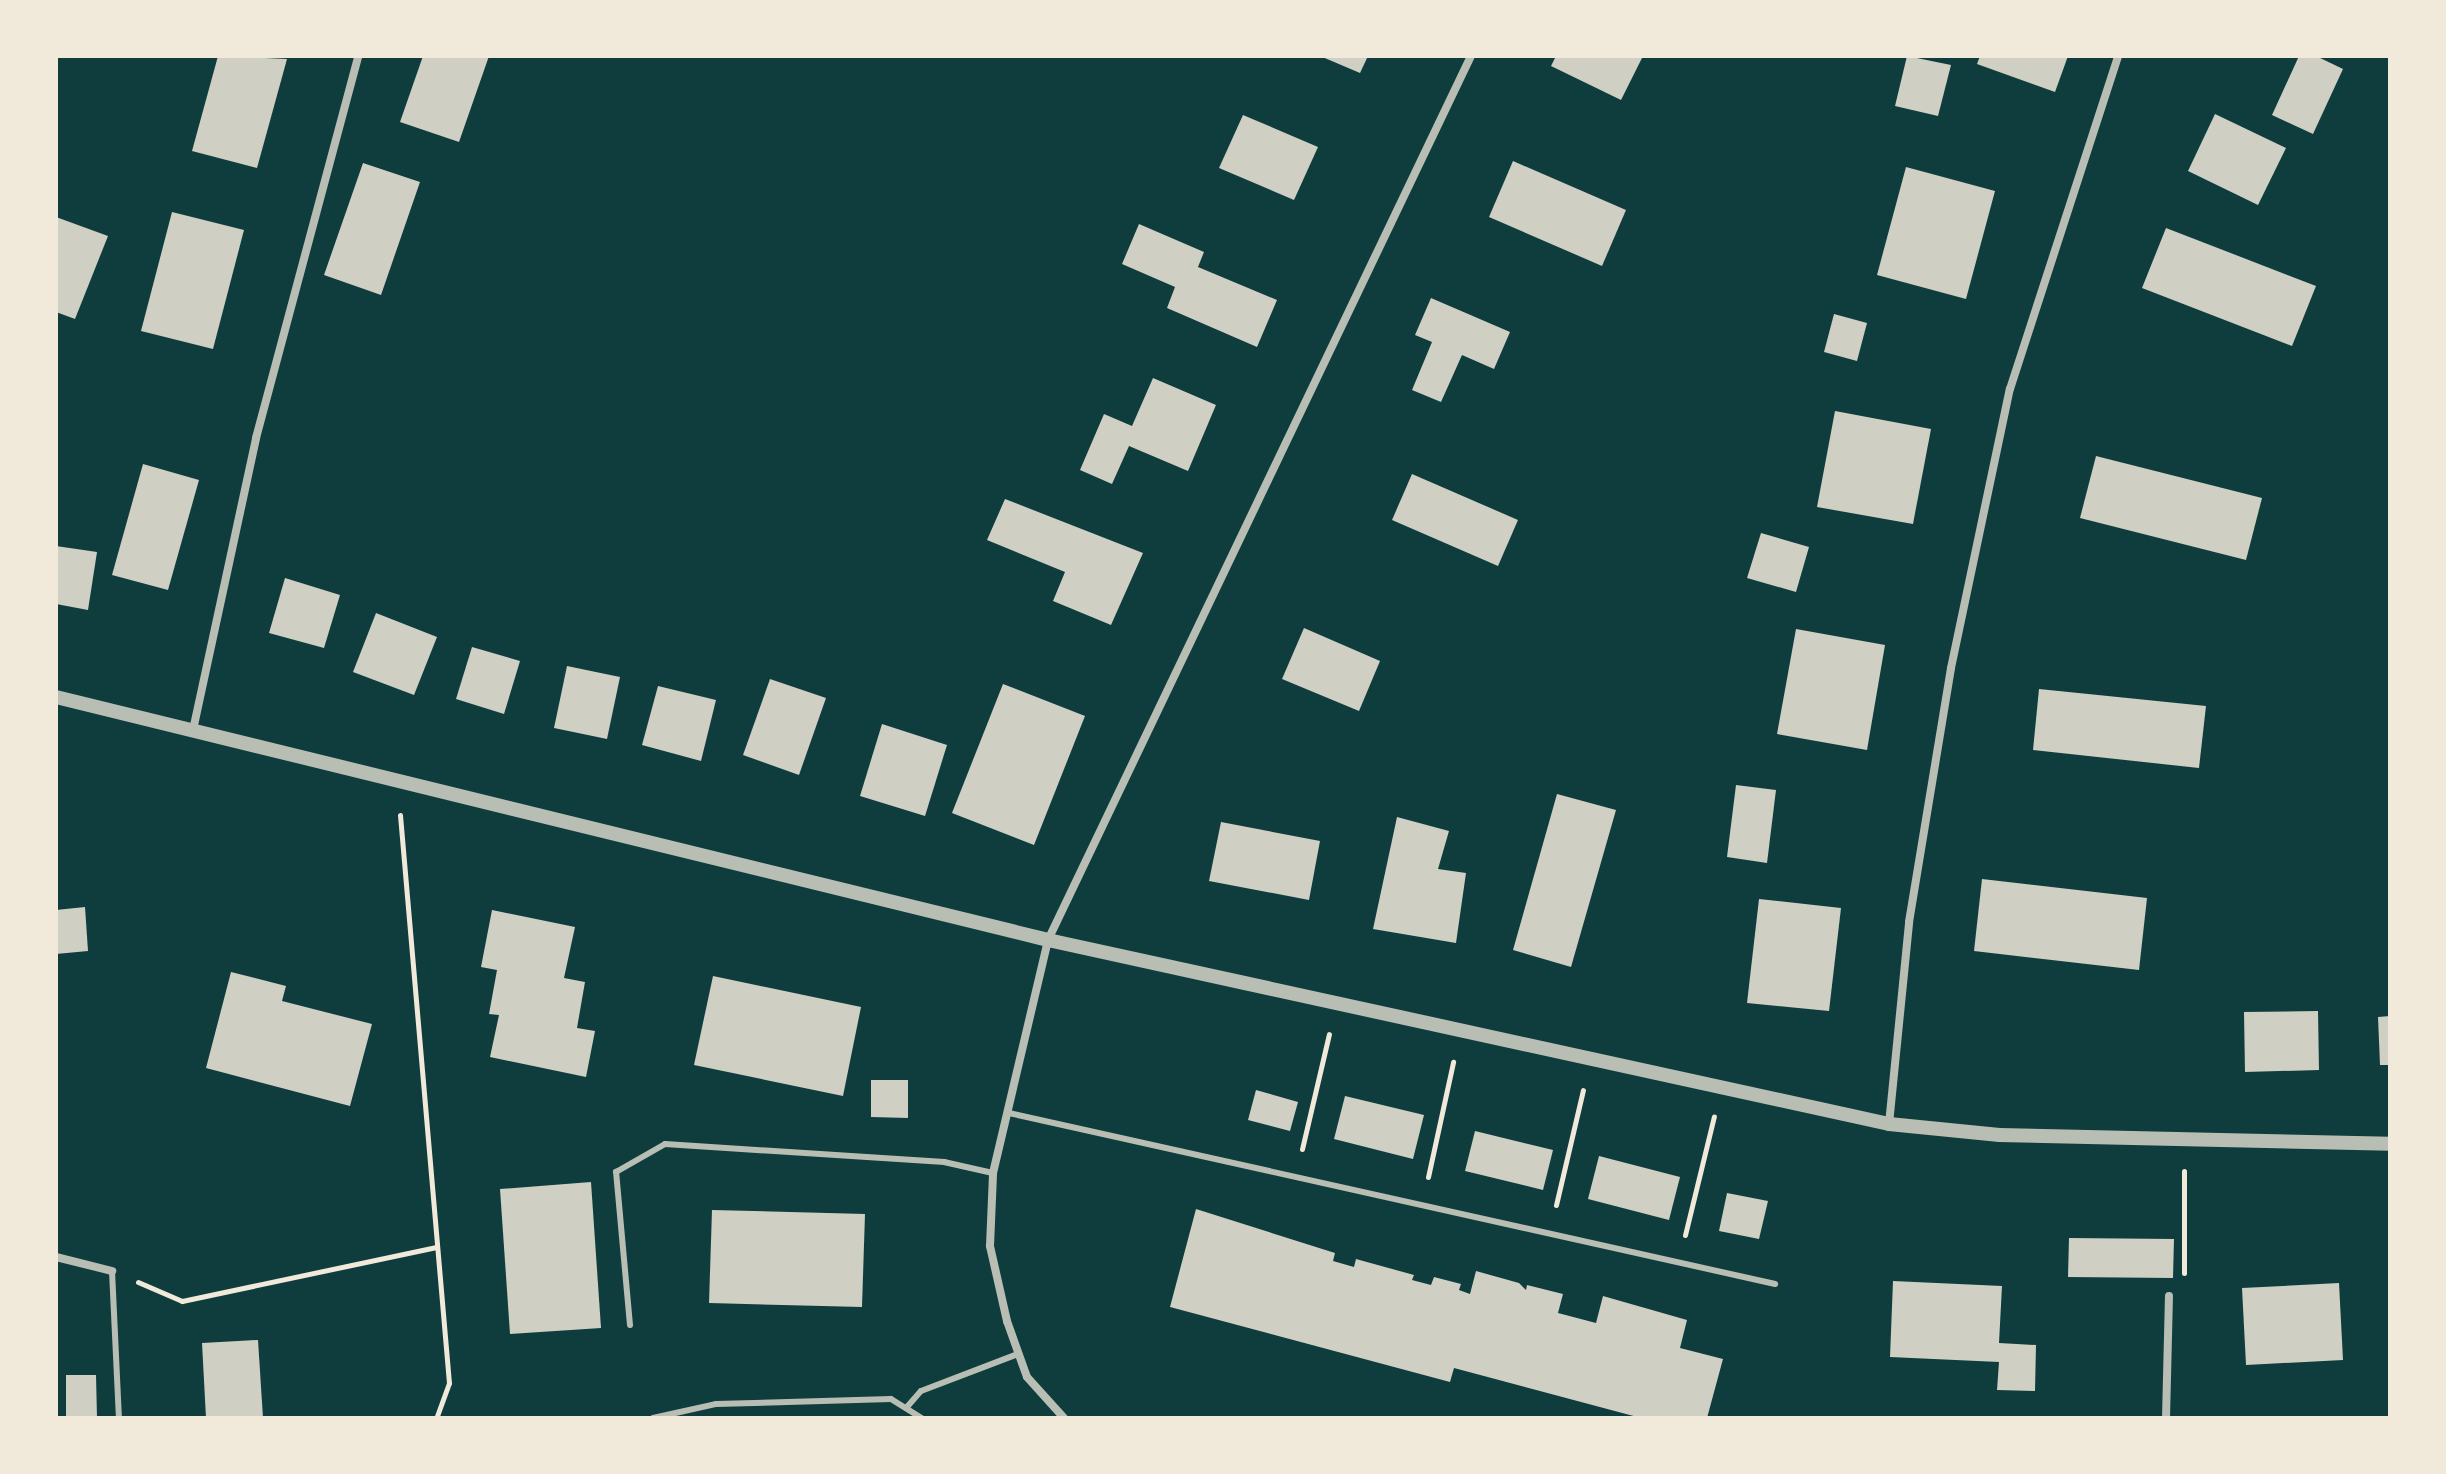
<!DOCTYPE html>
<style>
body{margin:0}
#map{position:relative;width:2446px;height:1474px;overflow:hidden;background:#0f3d3e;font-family:"Space Grotesk",sans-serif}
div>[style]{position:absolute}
.building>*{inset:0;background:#cfcfc3}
.path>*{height:5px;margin:-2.5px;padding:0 2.5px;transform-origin:2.5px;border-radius:2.5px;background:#f1e9da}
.service>*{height:6px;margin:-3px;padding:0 3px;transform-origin:3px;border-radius:3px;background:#b8beb3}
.minor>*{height:8px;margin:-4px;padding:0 4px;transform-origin:4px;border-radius:4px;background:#b8beb3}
.tertiary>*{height:14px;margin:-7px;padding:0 7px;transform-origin:7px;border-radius:7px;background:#b8beb3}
span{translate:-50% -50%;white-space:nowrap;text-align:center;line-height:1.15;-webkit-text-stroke:6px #f1e9da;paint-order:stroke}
.frame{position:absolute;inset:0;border:58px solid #f1e9da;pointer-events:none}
</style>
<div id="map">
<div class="building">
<i style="clip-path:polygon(218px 56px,287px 59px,257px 168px,192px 151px)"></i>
<i style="clip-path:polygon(423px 56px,489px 56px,459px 142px,400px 122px)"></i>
<i style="clip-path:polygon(1320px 56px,1368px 56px,1360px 73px)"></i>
<i style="clip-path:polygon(1556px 56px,1643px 56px,1621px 100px,1551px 66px)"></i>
<i style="clip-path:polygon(1907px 56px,1951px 65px,1938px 116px,1895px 106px)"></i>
<i style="clip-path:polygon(1980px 56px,2068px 56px,2055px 92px,1977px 64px)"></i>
<i style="clip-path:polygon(2299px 56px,2316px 56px,2343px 69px,2313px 134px,2272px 115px)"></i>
<i style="clip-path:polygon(2215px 114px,2286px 148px,2258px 205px,2188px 171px)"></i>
<i style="clip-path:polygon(1243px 115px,1318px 147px,1294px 200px,1219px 168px)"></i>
<i style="clip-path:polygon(1513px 161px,1626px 210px,1602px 266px,1489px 217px)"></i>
<i style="clip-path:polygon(363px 163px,420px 182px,381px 295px,324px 275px)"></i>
<i style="clip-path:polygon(1906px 167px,1995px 191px,1966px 299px,1877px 275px)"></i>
<i style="clip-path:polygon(172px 212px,244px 230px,213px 349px,141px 331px)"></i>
<i style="clip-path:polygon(56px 217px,108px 236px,75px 319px,56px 312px)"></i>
<i style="clip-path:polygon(1139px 224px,1204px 252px,1198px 267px,1277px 300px,1257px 347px,1167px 308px,1175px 287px,1122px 264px)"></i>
<i style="clip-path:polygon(2166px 228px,2316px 286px,2292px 346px,2142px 288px)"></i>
<i style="clip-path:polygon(1431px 298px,1510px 332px,1494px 369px,1462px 355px,1441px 402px,1412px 390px,1432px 342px,1415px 335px)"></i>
<i style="clip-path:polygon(1834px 314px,1867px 323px,1857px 361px,1824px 352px)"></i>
<i style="clip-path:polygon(1153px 378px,1216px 405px,1188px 471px,1129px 446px,1112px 484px,1080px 470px,1104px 414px,1132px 426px)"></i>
<i style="clip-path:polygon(1835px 411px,1931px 429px,1913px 524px,1817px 507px)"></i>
<i style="clip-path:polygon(2096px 456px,2262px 498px,2246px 560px,2080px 518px)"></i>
<i style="clip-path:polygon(143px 464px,199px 480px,168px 590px,112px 575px)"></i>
<i style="clip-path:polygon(1412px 474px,1518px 520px,1498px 566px,1392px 520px)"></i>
<i style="clip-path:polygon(1005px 499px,1143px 553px,1111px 625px,1053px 601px,1065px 572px,987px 540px)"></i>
<i style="clip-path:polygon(1761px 533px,1809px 547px,1796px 592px,1747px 578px)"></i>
<i style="clip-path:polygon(56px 546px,97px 552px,88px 610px,56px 604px)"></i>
<i style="clip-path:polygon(285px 578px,340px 595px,324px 648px,269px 633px)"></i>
<i style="clip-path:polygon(376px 613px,437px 637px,414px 695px,353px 672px)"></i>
<i style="clip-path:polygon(1304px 628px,1380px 661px,1359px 711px,1282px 679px)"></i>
<i style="clip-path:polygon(1796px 629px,1885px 645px,1867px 750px,1777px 734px)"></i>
<i style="clip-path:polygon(472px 647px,520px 661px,504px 714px,456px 699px)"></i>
<i style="clip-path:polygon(567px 666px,620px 677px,607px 739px,554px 728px)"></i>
<i style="clip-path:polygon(770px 679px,826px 698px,799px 775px,743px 755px)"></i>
<i style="clip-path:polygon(1003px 684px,1085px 716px,1034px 845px,952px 813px)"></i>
<i style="clip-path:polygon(658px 686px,716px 700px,701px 761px,642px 745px)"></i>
<i style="clip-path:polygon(2039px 689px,2206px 706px,2199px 768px,2033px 750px)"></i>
<i style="clip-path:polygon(882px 724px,947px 745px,925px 816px,860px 796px)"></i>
<i style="clip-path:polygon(1736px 785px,1776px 790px,1767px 863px,1727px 857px)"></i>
<i style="clip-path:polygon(1557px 794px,1616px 810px,1571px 967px,1513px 950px)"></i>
<i style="clip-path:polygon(1397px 817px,1449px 831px,1438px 869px,1466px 873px,1456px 943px,1373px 929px)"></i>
<i style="clip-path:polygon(1221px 822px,1320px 841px,1309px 900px,1209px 881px)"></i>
<i style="clip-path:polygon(1982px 879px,2147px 898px,2139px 970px,1974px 951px)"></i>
<i style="clip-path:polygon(1759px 899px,1841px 908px,1829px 1011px,1747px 1003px)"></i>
<i style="clip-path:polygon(85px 907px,88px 951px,56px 954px,56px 910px)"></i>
<i style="clip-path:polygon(492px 910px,575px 927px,564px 978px,585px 982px,577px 1028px,595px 1031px,586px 1077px,490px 1057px,499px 1015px,489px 1014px,497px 970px,481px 967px)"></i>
<i style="clip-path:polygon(231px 972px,286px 986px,282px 1001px,372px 1024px,350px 1106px,206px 1068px)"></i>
<i style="clip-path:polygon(713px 976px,861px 1007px,843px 1096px,694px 1065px)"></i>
<i style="clip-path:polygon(2318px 1011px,2319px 1070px,2245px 1072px,2244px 1012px)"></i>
<i style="clip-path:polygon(2390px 1016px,2390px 1065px,2380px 1065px,2378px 1017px)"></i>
<i style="clip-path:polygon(871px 1080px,908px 1080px,908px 1118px,871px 1117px)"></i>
<i style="clip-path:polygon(1256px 1090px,1298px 1102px,1290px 1131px,1248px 1120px)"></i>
<i style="clip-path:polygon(1345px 1096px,1424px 1115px,1413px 1159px,1334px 1139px)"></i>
<i style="clip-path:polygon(1475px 1131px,1553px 1150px,1543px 1190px,1465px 1171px)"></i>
<i style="clip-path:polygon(1599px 1156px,1680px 1177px,1669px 1220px,1588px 1199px)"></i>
<i style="clip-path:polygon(591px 1182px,601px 1328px,510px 1334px,500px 1189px)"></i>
<i style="clip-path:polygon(1727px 1193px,1768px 1201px,1759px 1239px,1719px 1231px)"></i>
<i style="clip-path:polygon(1196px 1209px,1335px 1253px,1333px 1261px,1354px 1267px,1356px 1259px,1414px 1275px,1412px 1280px,1431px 1285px,1434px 1277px,1461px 1284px,1459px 1290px,1470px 1294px,1476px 1271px,1519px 1283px,1526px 1290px,1527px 1285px,1563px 1294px,1558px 1313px,1596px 1323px,1603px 1296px,1687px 1320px,1680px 1348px,1723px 1359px,1707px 1418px,1641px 1418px,1454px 1368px,1450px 1382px,1170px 1307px)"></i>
<i style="clip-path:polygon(712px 1210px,865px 1214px,862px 1307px,709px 1303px)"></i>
<i style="clip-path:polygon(2069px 1238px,2174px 1239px,2173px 1278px,2068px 1277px)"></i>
<i style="clip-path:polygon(1893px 1281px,2002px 1286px,1999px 1343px,2036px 1345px,2035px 1391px,1997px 1390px,1999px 1362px,1890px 1357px)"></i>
<i style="clip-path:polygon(2339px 1283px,2343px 1360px,2246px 1365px,2242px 1288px)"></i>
<i style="clip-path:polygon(258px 1340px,263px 1418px,206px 1418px,202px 1343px)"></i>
<i style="clip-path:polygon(66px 1375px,96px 1375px,97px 1418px,66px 1418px)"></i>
</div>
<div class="path">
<i style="left:400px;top:815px;width:570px;rotate:85.07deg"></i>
<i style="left:449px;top:1383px;width:37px;rotate:110deg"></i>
<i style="left:1302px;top:1149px;width:118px;rotate:-76.8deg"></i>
<i style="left:1428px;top:1177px;width:118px;rotate:-77.7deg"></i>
<i style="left:1556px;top:1205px;width:118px;rotate:-76.8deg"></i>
<i style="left:1685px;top:1235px;width:122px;rotate:-76.3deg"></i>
<i style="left:2184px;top:1273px;width:102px;rotate:-90deg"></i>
<i style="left:138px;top:1282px;width:48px;rotate:23.4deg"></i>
<i style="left:182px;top:1301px;width:260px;rotate:-12deg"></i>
</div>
<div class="service">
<i style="left:1009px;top:1113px;width:785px;rotate:12.58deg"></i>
<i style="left:112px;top:1271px;width:147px;rotate:87.3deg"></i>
<i style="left:630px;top:1325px;width:154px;rotate:-95.2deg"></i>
<i style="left:616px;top:1172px;width:56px;rotate:-29.7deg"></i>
<i style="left:665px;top:1144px;width:280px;rotate:3.7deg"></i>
<i style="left:944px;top:1162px;width:50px;rotate:12.7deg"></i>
<i style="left:907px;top:1407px;width:21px;rotate:-49deg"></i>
<i style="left:921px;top:1391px;width:104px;rotate:-20.9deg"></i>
<i style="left:653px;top:1418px;width:65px;rotate:-12.5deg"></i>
<i style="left:716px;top:1404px;width:175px;rotate:-1.6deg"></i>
<i style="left:891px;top:1399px;width:36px;rotate:32deg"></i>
</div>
<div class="minor">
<i style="left:193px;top:730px;width:299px;rotate:-77.8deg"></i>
<i style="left:256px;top:438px;width:395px;rotate:-75deg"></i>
<i style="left:1889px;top:1124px;width:203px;rotate:-84.3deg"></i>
<i style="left:1909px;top:922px;width:257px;rotate:-80.6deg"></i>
<i style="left:1951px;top:668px;width:285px;rotate:-78.1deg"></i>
<i style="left:2010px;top:389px;width:350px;rotate:-72deg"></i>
<i style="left:56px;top:1257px;width:58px;rotate:14deg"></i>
<i style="left:1064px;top:1418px;width:55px;rotate:-132.1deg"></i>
<i style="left:1027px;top:1377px;width:59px;rotate:-109.7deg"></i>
<i style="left:1007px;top:1321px;width:77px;rotate:-102.8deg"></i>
<i style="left:990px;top:1246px;width:73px;rotate:-87.6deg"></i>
<i style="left:993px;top:1173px;width:239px;rotate:-76.7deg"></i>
<i style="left:1048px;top:940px;width:980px;rotate:-64.43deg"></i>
<i style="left:2166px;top:1418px;width:122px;rotate:-88.6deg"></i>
</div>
<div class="tertiary">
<i style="left:56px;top:697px;width:1021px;rotate:13.76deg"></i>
<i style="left:1048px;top:940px;width:861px;rotate:12.34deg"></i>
<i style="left:1889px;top:1124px;width:111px;rotate:5.7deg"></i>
<i style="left:1999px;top:1135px;width:391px;rotate:1.3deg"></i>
</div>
<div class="frame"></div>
</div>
